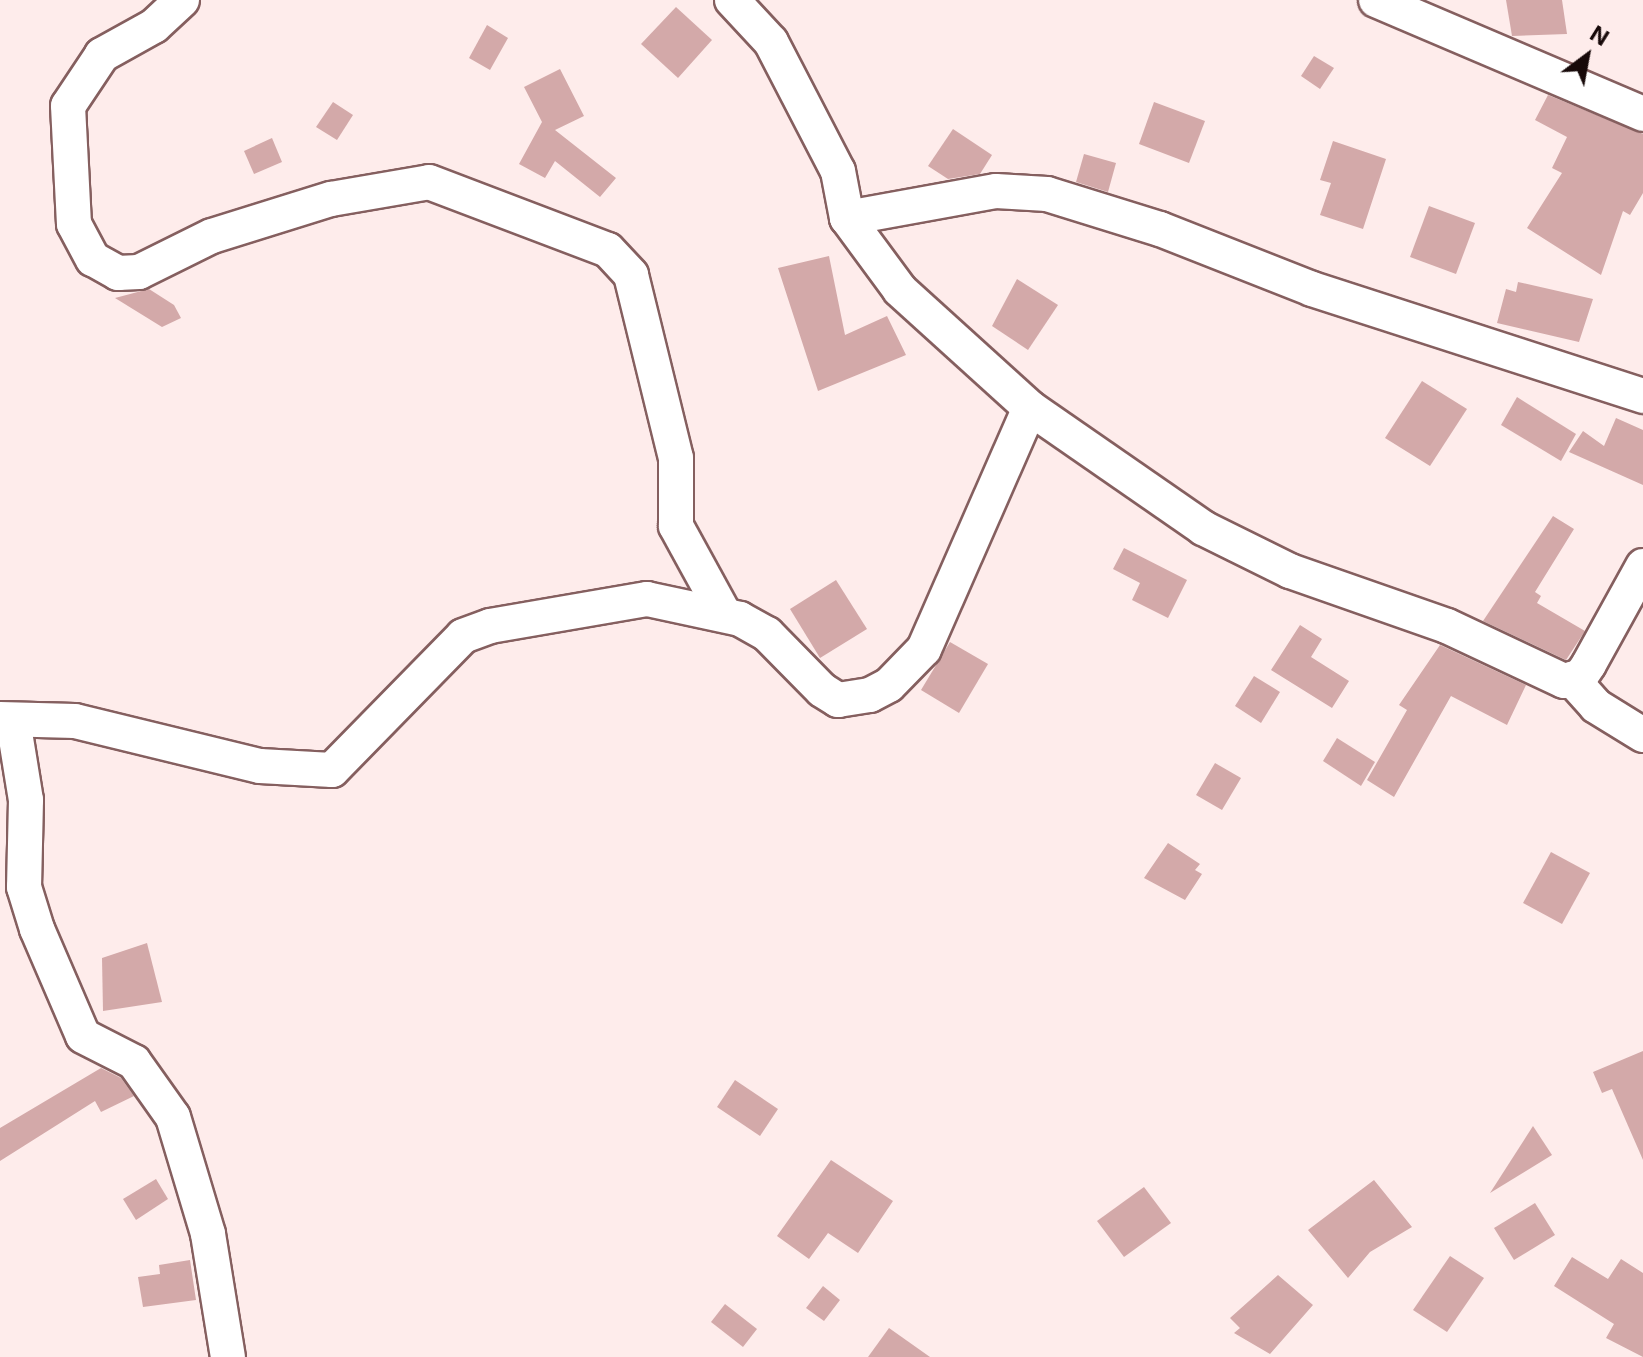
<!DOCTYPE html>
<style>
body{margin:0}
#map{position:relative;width:1643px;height:1357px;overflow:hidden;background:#feeceb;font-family:Inter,sans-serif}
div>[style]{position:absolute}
.building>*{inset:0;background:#d3a9a9}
.roads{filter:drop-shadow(2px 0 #855f5f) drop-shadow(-2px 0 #855f5f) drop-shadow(0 2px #855f5f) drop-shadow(0 -2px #855f5f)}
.street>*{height:34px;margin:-17px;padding:0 17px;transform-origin:17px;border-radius:17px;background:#fff}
span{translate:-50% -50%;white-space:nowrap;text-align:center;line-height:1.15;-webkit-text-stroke:8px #feeceb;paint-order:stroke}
.north{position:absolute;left:1547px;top:16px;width:80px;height:80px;-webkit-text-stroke:6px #feeceb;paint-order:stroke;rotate:32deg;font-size:22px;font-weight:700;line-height:32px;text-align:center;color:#170909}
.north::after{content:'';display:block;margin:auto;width:28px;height:36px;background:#170909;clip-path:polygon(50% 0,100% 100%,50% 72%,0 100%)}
</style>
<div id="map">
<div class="building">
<i style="clip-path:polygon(1506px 0,1562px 0,1567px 34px,1512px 36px)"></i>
<i style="clip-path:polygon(676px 7px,712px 40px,678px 78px,641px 44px)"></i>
<i style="clip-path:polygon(487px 25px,508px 38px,490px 70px,469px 58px)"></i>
<i style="clip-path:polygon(1314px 56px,1334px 68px,1320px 89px,1301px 76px)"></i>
<i style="clip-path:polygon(560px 69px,584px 116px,555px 130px,616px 178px,600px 197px,555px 161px,545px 178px,519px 164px,542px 122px,524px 87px)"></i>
<i style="clip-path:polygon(1548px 95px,1643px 134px,1643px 193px,1630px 215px,1623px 211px,1601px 275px,1527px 228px,1562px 173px,1552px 168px,1567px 137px,1535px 120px)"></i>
<i style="clip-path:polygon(333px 102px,353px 115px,337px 140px,316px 127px)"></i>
<i style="clip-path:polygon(1154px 102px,1205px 121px,1189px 163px,1139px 144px)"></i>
<i style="clip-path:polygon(953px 129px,992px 155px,980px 174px,948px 179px,928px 166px)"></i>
<i style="clip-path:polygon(272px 138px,282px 162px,254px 174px,244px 151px)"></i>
<i style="clip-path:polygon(1333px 141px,1386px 159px,1363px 229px,1320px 215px,1331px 183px,1320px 180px)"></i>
<i style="clip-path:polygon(1084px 154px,1116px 163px,1108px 192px,1076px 182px)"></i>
<i style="clip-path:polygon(1429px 206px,1475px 223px,1456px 274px,1410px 257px)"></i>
<i style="clip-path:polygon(829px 256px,845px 335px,887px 316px,906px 355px,818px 391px,778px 268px)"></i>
<i style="clip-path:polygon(1017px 279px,1058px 305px,1028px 350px,992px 326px)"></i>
<i style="clip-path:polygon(1518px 282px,1593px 299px,1579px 342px,1497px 323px,1506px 289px,1516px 292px)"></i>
<i style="clip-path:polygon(149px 289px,174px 305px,181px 318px,162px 327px,115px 298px)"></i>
<i style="clip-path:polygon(1422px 381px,1467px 409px,1430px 466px,1385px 438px)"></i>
<i style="clip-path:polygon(1517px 397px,1576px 434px,1561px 461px,1501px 425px)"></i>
<i style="clip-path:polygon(1616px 418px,1643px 430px,1643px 485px,1569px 452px,1583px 431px,1604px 446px)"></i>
<i style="clip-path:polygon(1553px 516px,1574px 529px,1535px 592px,1541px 596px,1537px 603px,1585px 631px,1566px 660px,1483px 621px)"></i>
<i style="clip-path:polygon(1124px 548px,1187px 580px,1168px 618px,1132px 600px,1140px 583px,1113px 569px)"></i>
<i style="clip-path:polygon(836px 580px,867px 629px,820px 658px,790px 609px)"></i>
<i style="clip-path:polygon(1300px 625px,1322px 639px,1311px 657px,1349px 681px,1332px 708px,1271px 670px)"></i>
<i style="clip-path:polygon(950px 642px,988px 664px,959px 713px,921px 690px)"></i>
<i style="clip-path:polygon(1440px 645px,1526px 685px,1507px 725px,1451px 696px,1394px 797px,1367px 780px,1407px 710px,1399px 705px)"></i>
<i style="clip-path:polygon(1254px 676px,1280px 692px,1261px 723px,1235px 706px)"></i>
<i style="clip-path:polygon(1337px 738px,1375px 762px,1361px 786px,1323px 761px)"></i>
<i style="clip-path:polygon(1215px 763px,1241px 778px,1222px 810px,1196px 795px)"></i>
<i style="clip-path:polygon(1168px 843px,1200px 864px,1195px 870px,1202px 874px,1185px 900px,1144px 878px)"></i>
<i style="clip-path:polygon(1551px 852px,1590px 873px,1562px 924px,1523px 903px)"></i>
<i style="clip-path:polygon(147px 943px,162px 1002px,103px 1011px,102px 958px)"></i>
<i style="clip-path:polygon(1643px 1051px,1643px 1160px,1612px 1089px,1602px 1093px,1593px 1072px)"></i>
<i style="clip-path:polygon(101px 1068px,121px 1078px,134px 1096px,101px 1112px,95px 1101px,0 1161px,0 1128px)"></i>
<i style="clip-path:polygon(735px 1080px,778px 1109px,760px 1136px,717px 1107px)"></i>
<i style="clip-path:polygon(1533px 1126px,1552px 1155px,1490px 1193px)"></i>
<i style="clip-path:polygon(831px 1160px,893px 1201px,858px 1253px,828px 1233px,809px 1259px,777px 1236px)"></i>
<i style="clip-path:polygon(156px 1179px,168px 1199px,136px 1220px,123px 1199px)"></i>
<i style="clip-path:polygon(1374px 1180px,1412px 1227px,1370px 1252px,1348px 1278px,1308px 1230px)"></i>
<i style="clip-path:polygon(1144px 1187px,1171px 1223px,1124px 1257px,1097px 1221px)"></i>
<i style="clip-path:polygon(1535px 1203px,1555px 1235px,1514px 1260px,1494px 1228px)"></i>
<i style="clip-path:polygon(1450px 1256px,1484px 1278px,1447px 1332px,1413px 1310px)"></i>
<i style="clip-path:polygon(1572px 1257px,1608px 1279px,1621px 1259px,1643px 1273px,1643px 1357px,1606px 1338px,1614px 1324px,1554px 1286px)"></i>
<i style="clip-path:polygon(190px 1260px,196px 1300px,143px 1307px,138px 1277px,160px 1274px,159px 1265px)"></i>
<i style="clip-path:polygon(1278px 1275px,1313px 1305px,1270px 1354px,1234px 1333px,1240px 1328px,1230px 1318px)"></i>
<i style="clip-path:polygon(823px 1286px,840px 1300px,824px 1321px,806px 1308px)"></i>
<i style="clip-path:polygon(725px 1304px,757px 1329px,743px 1347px,711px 1322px)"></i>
<i style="clip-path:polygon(889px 1328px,930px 1357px,868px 1357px)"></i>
</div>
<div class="roads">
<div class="street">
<i style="left:182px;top:0;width:38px;rotate:137deg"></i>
<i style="left:154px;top:26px;width:60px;rotate:150.9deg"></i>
<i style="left:102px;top:55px;width:61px;rotate:123.7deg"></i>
<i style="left:68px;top:106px;width:118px;rotate:87.1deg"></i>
<i style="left:74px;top:224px;width:40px;rotate:62deg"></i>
<i style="left:93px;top:259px;width:29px;rotate:29deg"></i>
<i style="left:118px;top:273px;width:21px;rotate:-3deg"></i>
<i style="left:139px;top:272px;width:81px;rotate:-26.3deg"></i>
<i style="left:212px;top:236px;width:125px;rotate:-17.3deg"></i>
<i style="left:331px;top:199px;width:99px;rotate:-9.8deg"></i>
<i style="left:429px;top:182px;width:191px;rotate:20.8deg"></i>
<i style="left:608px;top:250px;width:34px;rotate:47deg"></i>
<i style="left:631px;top:275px;width:188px;rotate:76.2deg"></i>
<i style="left:676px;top:458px;width:68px;rotate:90deg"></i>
<i style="left:676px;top:526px;width:98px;rotate:61.3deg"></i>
<i style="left:732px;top:0;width:57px;rotate:47.1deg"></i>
<i style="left:771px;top:42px;width:145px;rotate:62.6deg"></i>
<i style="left:838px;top:171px;width:48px;rotate:79.2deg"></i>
<i style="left:847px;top:218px;width:89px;rotate:53.6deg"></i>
<i style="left:900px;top:290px;width:176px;rotate:42.2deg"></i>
<i style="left:1030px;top:408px;width:211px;rotate:34.7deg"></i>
<i style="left:1203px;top:528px;width:97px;rotate:26.3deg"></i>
<i style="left:1290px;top:571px;width:166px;rotate:19.3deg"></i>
<i style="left:1447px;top:626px;width:129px;rotate:25.2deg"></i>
<i style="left:1564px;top:681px;width:18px;rotate:-16deg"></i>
<i style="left:1581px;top:676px;width:14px;rotate:-56deg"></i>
<i style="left:1589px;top:664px;width:112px;rotate:-61.1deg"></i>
<i style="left:1376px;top:0;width:290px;rotate:23.1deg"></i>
<i style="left:847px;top:218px;width:151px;rotate:-10.3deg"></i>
<i style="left:996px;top:191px;width:51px;rotate:3.4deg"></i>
<i style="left:1047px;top:194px;width:118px;rotate:17.2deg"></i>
<i style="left:1160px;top:229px;width:163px;rotate:21.5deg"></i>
<i style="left:1312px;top:289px;width:348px;rotate:17.9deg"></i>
<i style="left:1572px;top:679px;width:36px;rotate:48deg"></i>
<i style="left:1596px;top:706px;width:55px;rotate:31.7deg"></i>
<i style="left:0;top:719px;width:75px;rotate:1.5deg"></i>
<i style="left:75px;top:721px;width:190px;rotate:13.7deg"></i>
<i style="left:260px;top:766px;width:72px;rotate:3.2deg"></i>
<i style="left:332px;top:770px;width:187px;rotate:-45.6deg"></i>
<i style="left:463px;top:636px;width:29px;rotate:-20deg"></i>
<i style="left:490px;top:626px;width:159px;rotate:-9.8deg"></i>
<i style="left:647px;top:599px;width:95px;rotate:12.1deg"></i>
<i style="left:740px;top:619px;width:31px;rotate:29deg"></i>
<i style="left:767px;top:634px;width:78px;rotate:45.5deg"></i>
<i style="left:822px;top:690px;width:19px;rotate:32deg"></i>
<i style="left:838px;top:700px;width:32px;rotate:-9deg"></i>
<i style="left:870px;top:695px;width:21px;rotate:-28deg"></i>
<i style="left:889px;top:685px;width:50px;rotate:-45.8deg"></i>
<i style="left:924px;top:649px;width:263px;rotate:-66.3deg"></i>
<i style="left:13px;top:720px;width:81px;rotate:80.8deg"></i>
<i style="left:26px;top:800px;width:87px;rotate:91.3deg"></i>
<i style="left:24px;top:887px;width:44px;rotate:72.8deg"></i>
<i style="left:37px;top:929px;width:116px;rotate:66.7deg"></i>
<i style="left:83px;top:1036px;width:57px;rotate:27deg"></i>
<i style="left:134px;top:1062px;width:67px;rotate:54.7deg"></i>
<i style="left:173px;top:1117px;width:122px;rotate:73.3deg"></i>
<i style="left:208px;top:1234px;width:125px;rotate:80.8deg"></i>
</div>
</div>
<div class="north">N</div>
</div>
